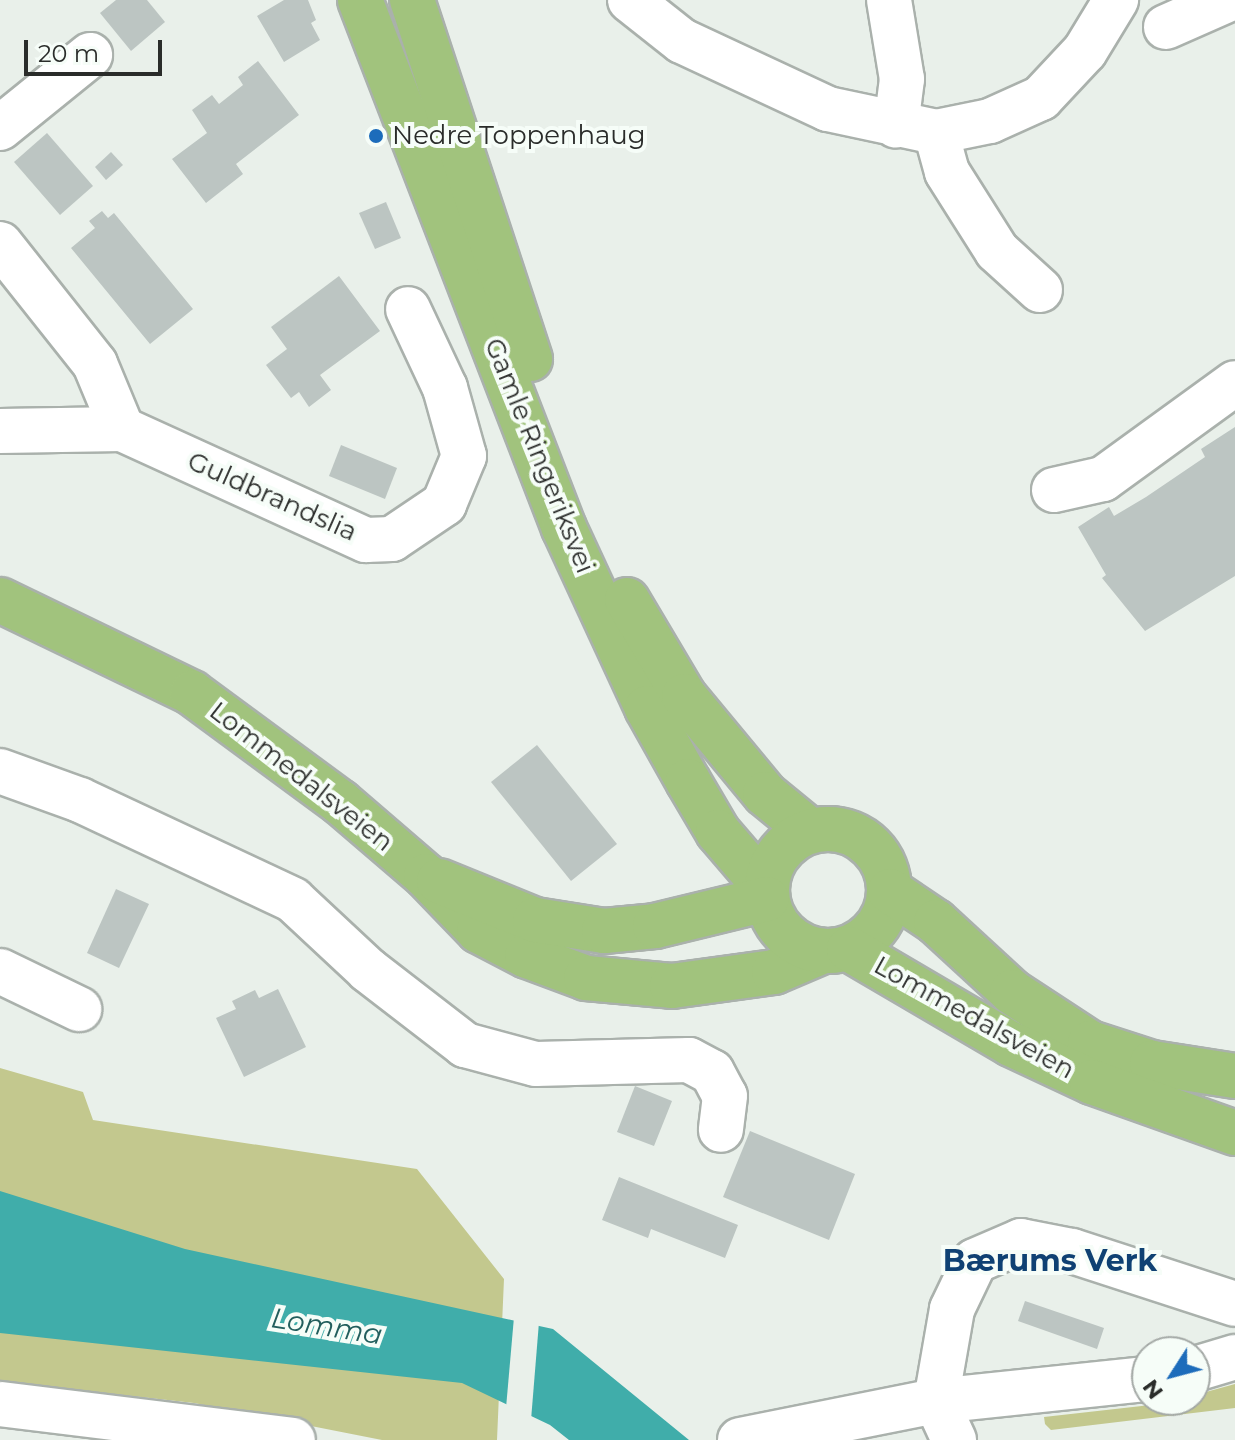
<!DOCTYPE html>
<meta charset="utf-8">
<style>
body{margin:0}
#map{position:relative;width:1235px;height:1440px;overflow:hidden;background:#e9f0ea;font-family:Montserrat,sans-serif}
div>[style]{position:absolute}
.green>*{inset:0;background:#c3c88e}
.water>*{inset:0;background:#40adaa}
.pier>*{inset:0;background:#e9f0ea}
.building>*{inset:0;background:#bcc5c2}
.roads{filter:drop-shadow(2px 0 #aab1ac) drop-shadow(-2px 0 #aab1ac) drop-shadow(0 2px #aab1ac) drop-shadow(0 -2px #aab1ac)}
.minor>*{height:44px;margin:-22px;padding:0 22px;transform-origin:22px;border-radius:22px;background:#fff}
.major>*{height:44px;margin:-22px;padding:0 22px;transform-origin:22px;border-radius:22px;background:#a1c37d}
.major>.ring{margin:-22px;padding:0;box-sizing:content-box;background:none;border:44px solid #a1c37d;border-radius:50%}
.dots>*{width:22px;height:22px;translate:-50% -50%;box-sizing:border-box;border:4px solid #f6fdf8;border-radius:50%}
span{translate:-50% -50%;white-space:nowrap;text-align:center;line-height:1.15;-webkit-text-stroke:8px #f6fdf8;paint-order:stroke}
.poi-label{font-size:26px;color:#2a2c2a}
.left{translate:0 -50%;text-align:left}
.street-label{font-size:26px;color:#2a2c2a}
.water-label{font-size:28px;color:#235e5d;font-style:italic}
.quarter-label{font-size:30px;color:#0f4173;font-weight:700}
.north{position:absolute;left:1131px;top:1336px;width:80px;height:80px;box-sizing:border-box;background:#f6fdf8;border:2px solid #a4a9a6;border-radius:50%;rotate:234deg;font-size:22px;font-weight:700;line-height:32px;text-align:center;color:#2a2c2a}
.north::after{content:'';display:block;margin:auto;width:28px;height:36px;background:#1d6cbb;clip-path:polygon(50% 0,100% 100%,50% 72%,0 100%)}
.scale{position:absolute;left:24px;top:40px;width:138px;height:36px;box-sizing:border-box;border:4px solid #2a2c2a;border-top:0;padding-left:10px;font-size:24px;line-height:28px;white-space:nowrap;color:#2a2c2a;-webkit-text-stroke:6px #f6fdf8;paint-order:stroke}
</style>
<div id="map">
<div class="green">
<i style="clip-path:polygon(0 1068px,83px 1092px,93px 1120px,417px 1169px,504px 1279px,497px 1440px,382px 1440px,194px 1403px,0 1381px)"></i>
<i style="clip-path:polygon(1235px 1384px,1235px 1408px,1051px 1430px,1045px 1424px,1044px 1417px,1195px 1400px,1195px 1395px)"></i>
</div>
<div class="water">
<i style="clip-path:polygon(0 1191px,185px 1249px,553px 1329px,689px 1440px,569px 1440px,550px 1425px,462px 1383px,0 1333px)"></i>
</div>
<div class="pier">
<i style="clip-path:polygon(514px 1317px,539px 1322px,531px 1420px,506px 1408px)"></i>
</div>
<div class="building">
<i style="clip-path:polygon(116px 0,147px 0,165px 22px,131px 51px,100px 13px)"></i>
<i style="clip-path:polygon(284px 0,308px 0,316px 20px,311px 23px,320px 40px,284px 62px,257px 16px)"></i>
<i style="clip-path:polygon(258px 61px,299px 115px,236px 164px,243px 174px,206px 203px,172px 159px,207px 133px,192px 110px,212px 95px,219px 104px,243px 85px,238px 77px)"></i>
<i style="clip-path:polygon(47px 133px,93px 186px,60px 215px,14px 162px)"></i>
<i style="clip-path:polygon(111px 152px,123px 165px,106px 180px,95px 167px)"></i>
<i style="clip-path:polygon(386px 202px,401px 238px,375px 249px,359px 213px)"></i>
<i style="clip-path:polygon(102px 211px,108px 218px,114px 213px,193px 309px,150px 344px,71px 248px,95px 228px,89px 221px)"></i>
<i style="clip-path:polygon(339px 276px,380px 331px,320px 375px,331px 390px,309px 407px,299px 392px,291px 398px,266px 365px,287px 349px,271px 327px)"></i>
<i style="clip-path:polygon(1235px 427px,1235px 576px,1145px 631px,1102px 578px,1106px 575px,1078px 527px,1109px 507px,1114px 516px,1146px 497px,1205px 457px,1201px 449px)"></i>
<i style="clip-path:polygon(341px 445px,397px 468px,385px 499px,329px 476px)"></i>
<i style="clip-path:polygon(537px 745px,617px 844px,571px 881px,491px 782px)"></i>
<i style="clip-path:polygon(116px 889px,149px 904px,119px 968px,87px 953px)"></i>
<i style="clip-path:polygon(278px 989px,306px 1047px,244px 1077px,216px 1018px,236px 1009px,232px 1001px,255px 990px,259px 998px)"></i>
<i style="clip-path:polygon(635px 1086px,672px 1101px,654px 1146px,617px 1132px)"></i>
<i style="clip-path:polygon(750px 1131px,855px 1174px,829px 1240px,723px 1197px)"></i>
<i style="clip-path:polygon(619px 1177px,738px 1225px,725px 1258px,651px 1229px,648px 1238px,602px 1220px)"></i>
<i style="clip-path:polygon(1025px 1301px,1104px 1328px,1097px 1349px,1018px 1321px)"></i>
</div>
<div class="roads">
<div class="minor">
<i style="left:630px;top:0;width:66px;rotate:38.3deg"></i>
<i style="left:682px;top:41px;width:161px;rotate:25deg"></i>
<i style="left:828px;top:109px;width:110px;rotate:12deg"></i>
<i style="left:936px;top:132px;width:55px;rotate:-11.5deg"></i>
<i style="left:990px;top:121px;width:56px;rotate:-24.3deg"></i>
<i style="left:1041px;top:98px;width:64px;rotate:-46.9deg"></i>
<i style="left:1085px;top:51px;width:60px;rotate:-58.7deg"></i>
<i style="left:889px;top:0;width:80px;rotate:80.7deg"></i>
<i style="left:902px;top:79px;width:47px;rotate:97.3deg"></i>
<i style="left:1166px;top:27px;width:67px;rotate:-23.9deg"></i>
<i style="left:0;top:128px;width:116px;rotate:-39deg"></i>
<i style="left:936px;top:132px;width:41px;rotate:74.6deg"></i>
<i style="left:947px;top:172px;width:93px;rotate:57.7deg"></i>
<i style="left:997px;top:251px;width:58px;rotate:42.2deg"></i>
<i style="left:0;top:244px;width:153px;rotate:51.6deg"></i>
<i style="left:95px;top:364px;width:70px;rotate:67.4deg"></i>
<i style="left:0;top:431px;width:122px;rotate:-0.9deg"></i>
<i style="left:122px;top:429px;width:268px;rotate:24.5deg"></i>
<i style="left:366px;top:540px;width:26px;rotate:-2deg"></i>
<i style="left:392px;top:539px;width:63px;rotate:-33.9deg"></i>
<i style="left:444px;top:504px;width:52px;rotate:-67.4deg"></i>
<i style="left:464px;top:456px;width:71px;rotate:-105.6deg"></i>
<i style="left:445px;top:388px;width:87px;rotate:-115.1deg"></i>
<i style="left:1054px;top:490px;width:50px;rotate:-12.7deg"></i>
<i style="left:1103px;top:479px;width:163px;rotate:-36deg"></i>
<i style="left:0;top:771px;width:85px;rotate:19.9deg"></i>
<i style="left:80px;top:800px;width:235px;rotate:25.1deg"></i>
<i style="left:293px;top:900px;width:103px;rotate:43deg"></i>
<i style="left:368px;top:970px;width:123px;rotate:37.7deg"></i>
<i style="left:465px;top:1045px;width:73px;rotate:15deg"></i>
<i style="left:536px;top:1064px;width:153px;rotate:-1.5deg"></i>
<i style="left:689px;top:1060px;width:26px;rotate:28deg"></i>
<i style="left:712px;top:1072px;width:27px;rotate:62deg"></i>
<i style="left:725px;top:1096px;width:34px;rotate:97deg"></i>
<i style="left:0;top:971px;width:88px;rotate:25.7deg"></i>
<i style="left:1195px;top:1369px;width:42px;rotate:-16.7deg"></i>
<i style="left:936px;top:1401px;width:93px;rotate:-80.1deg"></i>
<i style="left:952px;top:1309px;width:53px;rotate:-64.4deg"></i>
<i style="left:975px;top:1261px;width:50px;rotate:-23.5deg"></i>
<i style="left:1021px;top:1241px;width:52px;rotate:11.1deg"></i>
<i style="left:1072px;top:1251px;width:171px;rotate:18deg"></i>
<i style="left:936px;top:1401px;width:43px;rotate:65.2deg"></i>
<i style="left:0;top:1404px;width:295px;rotate:7deg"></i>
<i style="left:740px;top:1440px;width:200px;rotate:-11.3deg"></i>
<i style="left:936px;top:1401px;width:212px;rotate:-6deg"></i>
</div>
<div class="major">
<i style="left:360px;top:0;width:566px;rotate:68.88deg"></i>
<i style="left:564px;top:528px;width:198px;rotate:65.2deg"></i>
<i style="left:647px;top:708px;width:84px;rotate:60.7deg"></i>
<i style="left:688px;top:781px;width:59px;rotate:59.5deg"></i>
<i style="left:718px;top:832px;width:74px;rotate:49.4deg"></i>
<i style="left:412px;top:0;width:378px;rotate:71.8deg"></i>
<i style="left:0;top:600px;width:213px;rotate:25.8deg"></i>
<i style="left:192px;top:693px;width:184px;rotate:36.4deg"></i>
<i style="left:340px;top:802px;width:113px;rotate:40.7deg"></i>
<i style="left:426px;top:876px;width:76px;rotate:46.1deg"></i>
<i style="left:479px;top:931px;width:54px;rotate:27.5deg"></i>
<i style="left:527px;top:956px;width:63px;rotate:20.4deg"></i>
<i style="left:586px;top:978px;width:86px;rotate:5.3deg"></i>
<i style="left:672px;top:986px;width:103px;rotate:-7.8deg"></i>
<i style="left:774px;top:972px;width:51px;rotate:-23.1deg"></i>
<i style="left:627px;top:600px;width:112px;rotate:59.3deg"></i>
<i style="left:684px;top:696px;width:127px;rotate:50.4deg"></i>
<i style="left:765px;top:794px;width:58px;rotate:39.4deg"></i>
<i class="ring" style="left:767px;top:829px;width:78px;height:78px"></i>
<i style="left:439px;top:881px;width:104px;rotate:22.1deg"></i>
<i style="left:535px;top:920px;width:70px;rotate:9.1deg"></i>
<i style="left:604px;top:931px;width:51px;rotate:-5.6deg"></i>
<i style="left:655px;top:926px;width:115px;rotate:-13.6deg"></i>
<i style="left:890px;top:891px;width:55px;rotate:34deg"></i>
<i style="left:936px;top:922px;width:103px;rotate:42.6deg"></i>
<i style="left:1012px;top:992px;width:93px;rotate:33.2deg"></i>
<i style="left:1090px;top:1043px;width:65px;rotate:17.9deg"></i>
<i style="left:1152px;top:1063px;width:84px;rotate:8.9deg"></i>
<i style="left:849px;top:949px;width:188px;rotate:30.4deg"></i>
<i style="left:1011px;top:1044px;width:89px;rotate:25.1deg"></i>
<i style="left:1092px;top:1082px;width:152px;rotate:19.6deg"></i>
</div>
</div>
<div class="dots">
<i style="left:376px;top:136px;background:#1d6cbb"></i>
</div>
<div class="poi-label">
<span class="left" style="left:392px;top:136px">Nedre Toppenhaug</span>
</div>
<div class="street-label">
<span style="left:539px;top:456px;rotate:68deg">Gamle Ringeriksvei</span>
<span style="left:272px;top:497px;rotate:24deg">Guldbrandslia</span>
<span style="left:301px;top:777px;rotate:38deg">Lommedalsveien</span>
<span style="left:974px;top:1018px;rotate:29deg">Lommedalsveien</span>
</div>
<div class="water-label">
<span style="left:327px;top:1326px;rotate:9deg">Lomma</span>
</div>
<div class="quarter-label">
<span style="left:1050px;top:1261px">Bærums Verk</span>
</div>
<div class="north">N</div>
<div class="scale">20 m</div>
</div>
